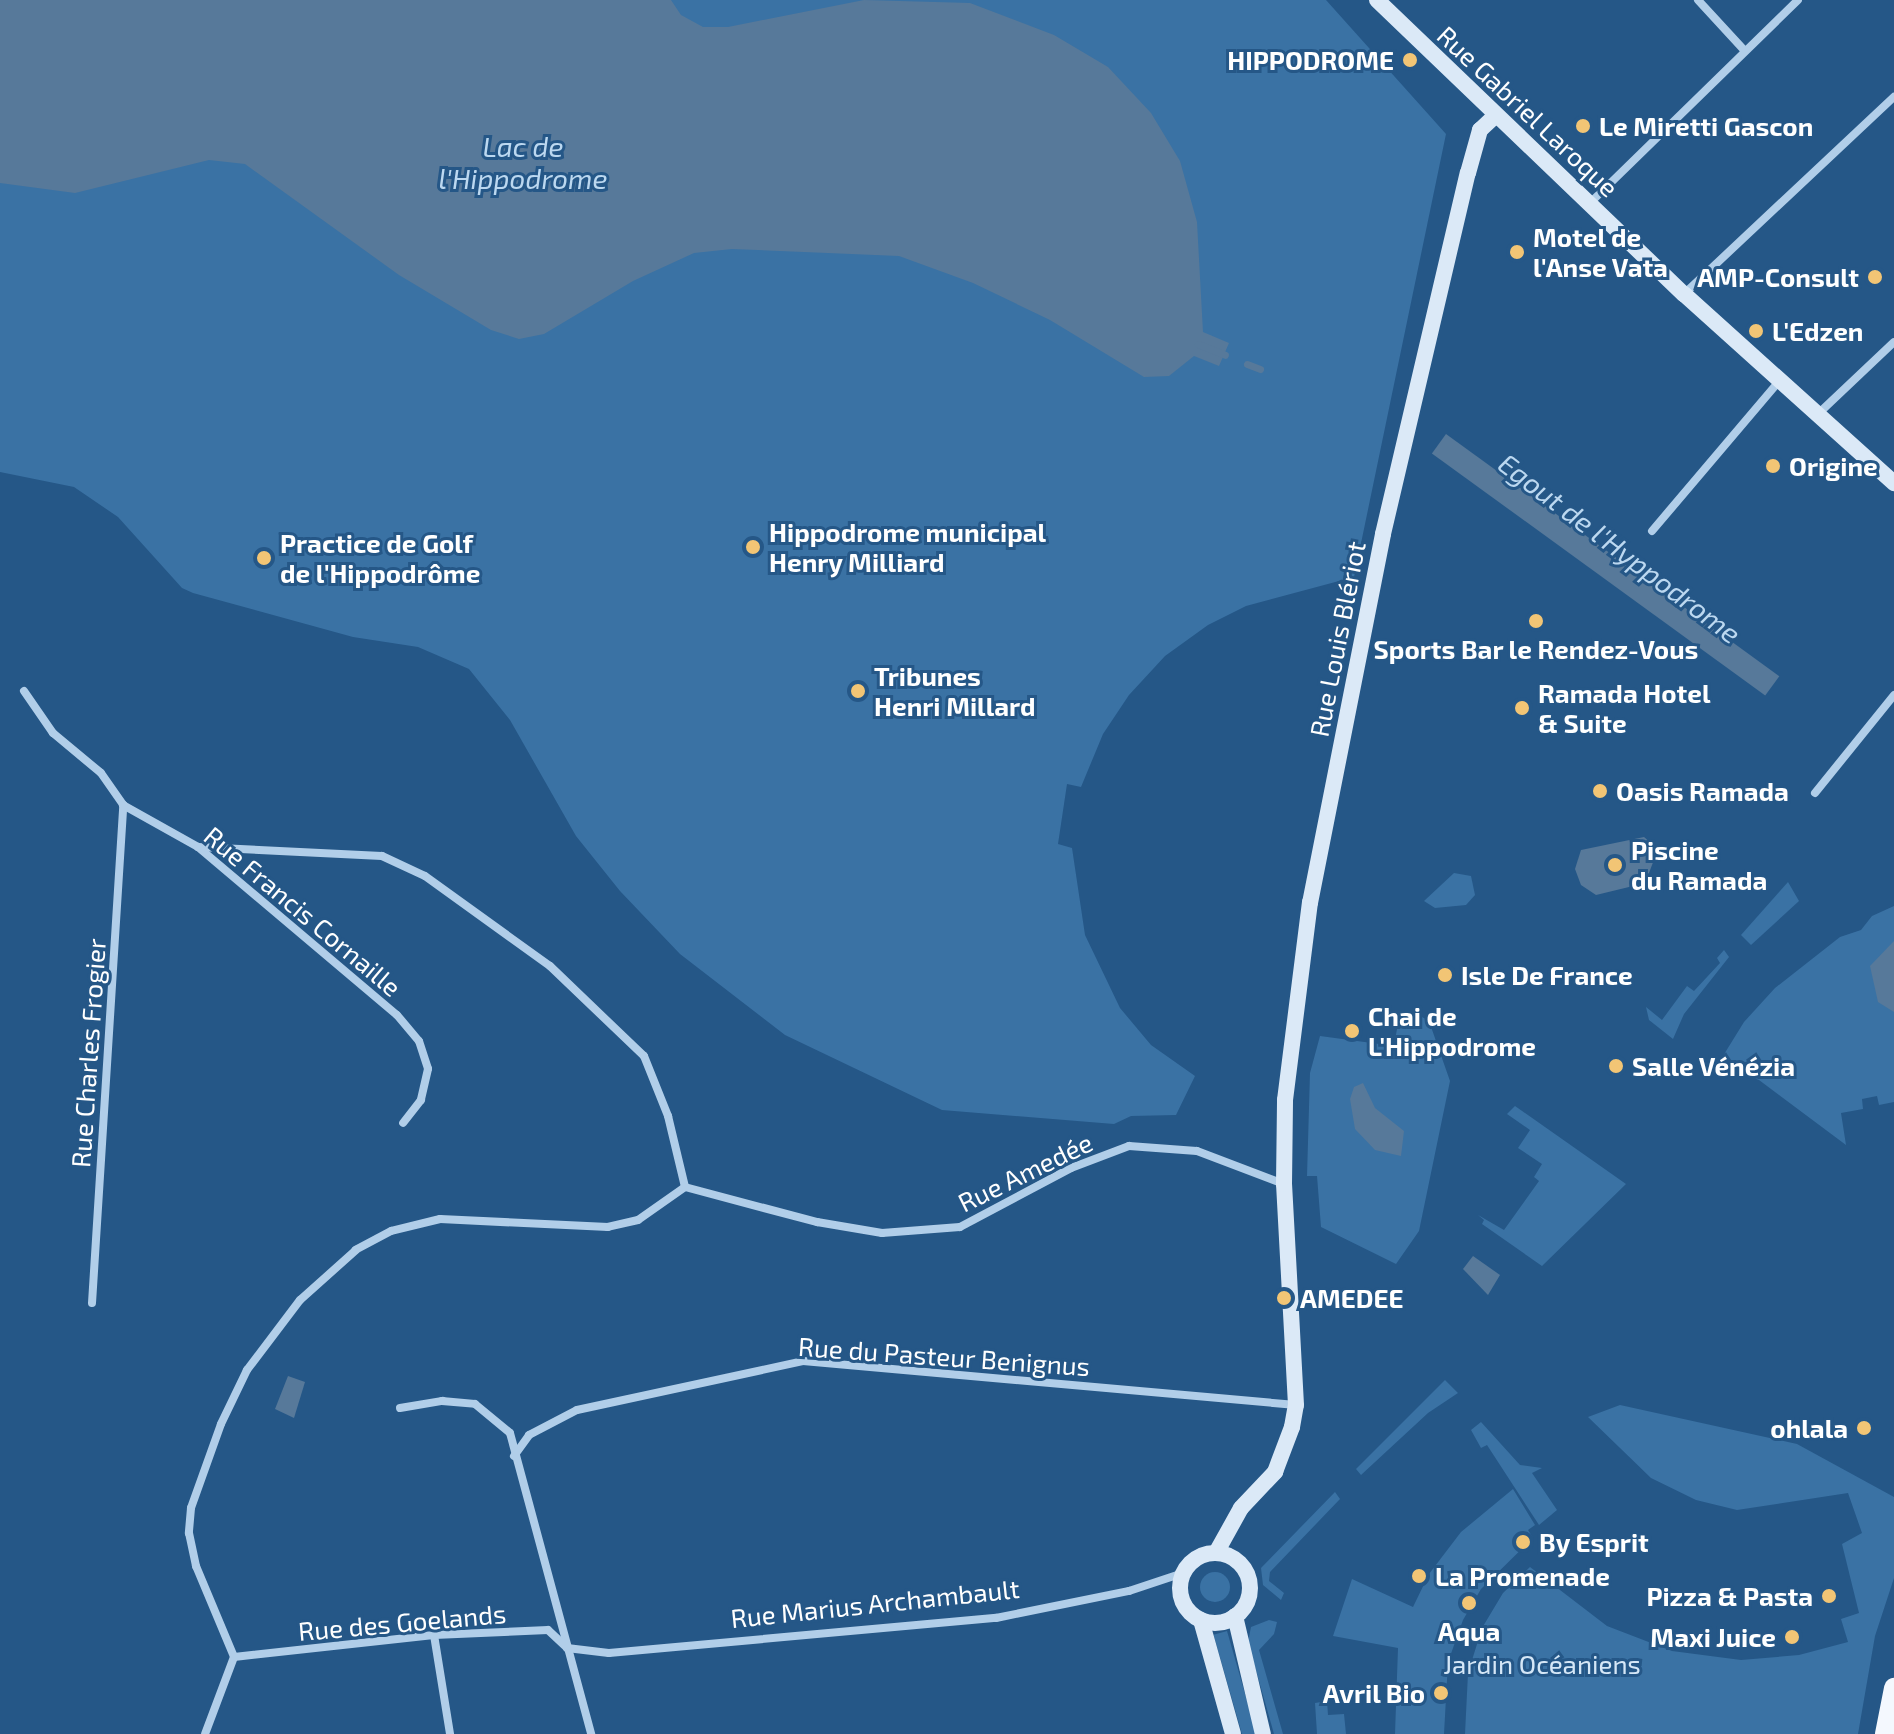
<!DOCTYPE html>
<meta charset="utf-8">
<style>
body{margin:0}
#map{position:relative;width:1894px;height:1734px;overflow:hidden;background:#255787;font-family:"Exo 2",sans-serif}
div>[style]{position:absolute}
.green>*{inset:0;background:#3a72a4;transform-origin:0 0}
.round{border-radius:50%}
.water>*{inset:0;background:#57799a;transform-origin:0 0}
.stream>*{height:7px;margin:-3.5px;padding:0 3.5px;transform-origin:3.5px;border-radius:3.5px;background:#57799a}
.street>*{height:8px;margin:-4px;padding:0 4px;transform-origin:4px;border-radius:4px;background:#b1cee9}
.secondary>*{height:16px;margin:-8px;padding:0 8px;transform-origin:8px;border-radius:8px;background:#dbe9f7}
.secondary>.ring{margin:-8px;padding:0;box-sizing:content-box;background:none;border:16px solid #dbe9f7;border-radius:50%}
.primary>*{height:20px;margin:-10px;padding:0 10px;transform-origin:10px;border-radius:10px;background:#f4f8fe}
.dots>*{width:22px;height:22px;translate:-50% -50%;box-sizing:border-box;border:4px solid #255787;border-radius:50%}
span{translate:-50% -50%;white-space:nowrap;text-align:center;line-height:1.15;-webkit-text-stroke:6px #255787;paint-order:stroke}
.poi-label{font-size:26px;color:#fff;font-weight:700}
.right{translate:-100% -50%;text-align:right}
.left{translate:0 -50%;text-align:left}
.street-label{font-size:26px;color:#fff}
.park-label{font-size:26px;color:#d5e7f7}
.water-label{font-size:28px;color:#bcd8f0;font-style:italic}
</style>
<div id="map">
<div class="green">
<i style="clip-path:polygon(0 0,1326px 0,1446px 134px,1354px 577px,1246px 606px,1208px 625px,1165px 656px,1129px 695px,1103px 734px,1081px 787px,1067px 784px,1058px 844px,1072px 848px,1085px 935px,1120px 1008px,1151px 1045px,1195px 1076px,1176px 1115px,1131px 1116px,1114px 1124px,942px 1110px,785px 1035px,680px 954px,620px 891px,576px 836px,510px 720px,469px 669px,418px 647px,353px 637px,193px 593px,182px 588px,118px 517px,74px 487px,0 472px)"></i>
<i style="clip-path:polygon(1454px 873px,1471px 876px,1475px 895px,1466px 905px,1435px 908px,1424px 901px)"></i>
<i style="clip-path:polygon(1788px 882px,1799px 901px,1751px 945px,1741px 935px)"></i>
<i style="clip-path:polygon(1894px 906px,1894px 1102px,1879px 1105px,1877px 1096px,1862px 1099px,1863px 1109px,1841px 1113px,1846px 1145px,1759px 1080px,1718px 1064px,1744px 1022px,1775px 988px,1840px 937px,1861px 930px,1872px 916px)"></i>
<i style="clip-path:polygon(1724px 950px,1729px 957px,1684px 1014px,1673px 1039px,1649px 1020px,1646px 1007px,1662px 1020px,1687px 986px,1694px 991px,1720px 963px,1717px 958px)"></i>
<i style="clip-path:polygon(1415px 1013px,1429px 1021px,1450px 1081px,1419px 1231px,1396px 1264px,1321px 1227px,1317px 1176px,1307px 1176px,1310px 1073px,1320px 1036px,1394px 1046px,1397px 1029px)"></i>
<i style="clip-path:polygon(1515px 1106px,1626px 1184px,1542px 1266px,1482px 1224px,1484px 1220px,1478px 1215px,1504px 1230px,1539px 1181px,1534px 1177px,1542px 1164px,1518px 1148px,1530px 1130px,1507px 1114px)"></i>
<i style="clip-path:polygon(1445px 1380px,1458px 1393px,1428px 1413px,1361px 1475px,1356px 1469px)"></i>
<i style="clip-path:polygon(1620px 1405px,1797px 1444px,1894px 1497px,1894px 1578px,1875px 1636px,1858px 1734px,1465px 1734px,1468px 1673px,1482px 1628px,1503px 1593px,1530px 1567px,1607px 1626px,1672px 1651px,1741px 1660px,1799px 1655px,1848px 1642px,1841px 1619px,1859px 1613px,1842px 1544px,1862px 1533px,1848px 1493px,1737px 1510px,1696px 1500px,1651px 1478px,1588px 1417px)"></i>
<i style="clip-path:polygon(1481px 1422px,1520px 1465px,1542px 1468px,1532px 1473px,1557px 1510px,1539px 1525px,1487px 1445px,1481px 1448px,1471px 1430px)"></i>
<i style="clip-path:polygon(1513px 1489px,1535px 1525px,1528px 1530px,1533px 1538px,1481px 1589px,1463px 1620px,1448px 1662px,1444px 1734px,1395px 1734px,1398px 1648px,1333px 1636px,1352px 1579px,1413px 1607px,1429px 1574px,1461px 1532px)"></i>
<i style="clip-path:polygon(1335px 1492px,1340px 1499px,1270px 1572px,1269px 1581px,1284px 1593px,1281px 1600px,1263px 1585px,1261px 1568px)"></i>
<i class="round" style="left:1200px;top:1572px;width:30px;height:30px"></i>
<i style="clip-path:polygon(1269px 1620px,1277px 1622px,1274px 1634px,1259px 1650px,1283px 1734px,1274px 1734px,1248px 1642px,1251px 1627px)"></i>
<i style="left:1227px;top:1631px;width:107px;height:14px;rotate:74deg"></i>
<i style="clip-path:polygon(1327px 1701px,1328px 1715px,1344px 1714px,1346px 1734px,1317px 1734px,1315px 1703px)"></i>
</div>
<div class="water">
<i style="clip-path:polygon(0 0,671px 0,681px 15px,703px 27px,728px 27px,864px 0,970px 3px,1054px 35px,1108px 67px,1151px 113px,1180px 161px,1197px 222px,1203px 332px,1229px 343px,1219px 366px,1194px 356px,1169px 376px,1144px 377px,1050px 320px,973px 283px,899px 256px,732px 249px,694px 253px,633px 281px,544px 334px,519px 339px,491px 330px,399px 275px,245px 164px,209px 160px,75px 193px,0 183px)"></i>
<i style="left:1446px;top:434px;width:412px;height:24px;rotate:36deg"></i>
<i style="clip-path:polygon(1644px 837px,1658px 849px,1649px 873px,1629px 887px,1596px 895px,1581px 885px,1575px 869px,1581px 850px)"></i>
<i style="clip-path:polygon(1894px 941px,1894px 1012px,1878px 1002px,1870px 966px)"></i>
<i style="clip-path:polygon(1363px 1083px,1375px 1108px,1404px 1131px,1401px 1156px,1375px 1150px,1355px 1129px,1350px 1099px,1354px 1087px)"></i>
<i style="clip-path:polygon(1473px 1256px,1500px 1275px,1488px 1295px,1463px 1269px)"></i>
<i style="clip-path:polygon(288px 1376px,305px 1382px,294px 1418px,275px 1409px)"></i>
</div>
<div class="stream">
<i style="left:1198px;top:344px;width:29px;rotate:22deg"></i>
<i style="left:1247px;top:364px;width:14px;rotate:21deg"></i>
</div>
<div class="street">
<i style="left:1698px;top:0;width:68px;rotate:47.4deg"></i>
<i style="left:1591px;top:202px;width:289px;rotate:-44.3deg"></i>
<i style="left:1684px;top:294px;width:288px;rotate:-43.2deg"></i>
<i style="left:1819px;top:413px;width:103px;rotate:-43.4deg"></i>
<i style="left:1652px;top:531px;width:199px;rotate:-49.7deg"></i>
<i style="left:24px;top:691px;width:51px;rotate:55.4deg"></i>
<i style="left:53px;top:733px;width:62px;rotate:39.8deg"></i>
<i style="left:101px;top:773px;width:39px;rotate:55deg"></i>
<i style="left:123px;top:805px;width:86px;rotate:29.2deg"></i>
<i style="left:198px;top:847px;width:260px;rotate:40.2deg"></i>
<i style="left:397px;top:1015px;width:34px;rotate:50deg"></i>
<i style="left:419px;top:1041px;width:29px;rotate:72deg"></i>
<i style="left:428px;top:1069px;width:32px;rotate:103deg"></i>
<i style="left:421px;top:1100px;width:29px;rotate:128deg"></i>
<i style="left:1815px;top:793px;width:126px;rotate:-51.1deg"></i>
<i style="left:198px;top:847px;width:184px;rotate:2.8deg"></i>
<i style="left:382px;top:856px;width:47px;rotate:24.9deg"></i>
<i style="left:425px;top:876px;width:154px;rotate:35.8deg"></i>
<i style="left:550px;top:966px;width:130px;rotate:43.8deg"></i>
<i style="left:644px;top:1056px;width:65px;rotate:68.2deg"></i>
<i style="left:668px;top:1116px;width:73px;rotate:76.5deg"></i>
<i style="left:685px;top:1187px;width:57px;rotate:144.9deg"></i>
<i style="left:638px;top:1220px;width:31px;rotate:167deg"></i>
<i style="left:608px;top:1227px;width:168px;rotate:-177.3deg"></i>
<i style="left:440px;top:1219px;width:50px;rotate:166.2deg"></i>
<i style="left:391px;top:1231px;width:40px;rotate:152deg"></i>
<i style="left:356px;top:1250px;width:75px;rotate:138.2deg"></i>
<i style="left:300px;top:1300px;width:88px;rotate:127.1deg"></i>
<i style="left:247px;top:1370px;width:60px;rotate:115.7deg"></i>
<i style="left:221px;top:1424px;width:89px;rotate:109.7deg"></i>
<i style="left:191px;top:1508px;width:25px;rotate:95deg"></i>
<i style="left:189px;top:1533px;width:34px;rotate:78deg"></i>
<i style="left:196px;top:1566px;width:99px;rotate:67.3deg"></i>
<i style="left:234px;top:1657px;width:82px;rotate:110.6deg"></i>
<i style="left:685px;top:1187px;width:137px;rotate:14.9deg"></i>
<i style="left:817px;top:1222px;width:66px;rotate:9.6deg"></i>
<i style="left:882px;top:1233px;width:78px;rotate:-4.4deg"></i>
<i style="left:960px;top:1227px;width:126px;rotate:-28deg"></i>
<i style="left:1071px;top:1168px;width:62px;rotate:-20.8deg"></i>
<i style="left:1129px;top:1146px;width:68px;rotate:4.2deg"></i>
<i style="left:1197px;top:1151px;width:93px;rotate:20.8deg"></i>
<i style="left:92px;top:1303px;width:499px;rotate:-86.4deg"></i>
<i style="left:400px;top:1408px;width:43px;rotate:-9.5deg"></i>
<i style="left:442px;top:1401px;width:33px;rotate:5deg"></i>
<i style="left:475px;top:1404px;width:45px;rotate:39.6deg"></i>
<i style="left:510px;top:1433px;width:312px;rotate:74.9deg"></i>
<i style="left:514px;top:1456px;width:26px;rotate:-54deg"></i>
<i style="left:529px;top:1435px;width:54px;rotate:-27.5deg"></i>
<i style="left:577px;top:1410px;width:231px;rotate:-12.2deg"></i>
<i style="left:803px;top:1361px;width:495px;rotate:5.1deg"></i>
<i style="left:434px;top:1635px;width:100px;rotate:80.8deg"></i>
<i style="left:234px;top:1657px;width:201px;rotate:-6.3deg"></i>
<i style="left:434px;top:1635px;width:114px;rotate:-2.5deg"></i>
<i style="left:548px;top:1630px;width:26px;rotate:43deg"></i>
<i style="left:567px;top:1648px;width:42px;rotate:6.8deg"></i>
<i style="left:609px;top:1653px;width:389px;rotate:-5.2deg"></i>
<i style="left:996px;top:1618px;width:136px;rotate:-11.5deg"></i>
<i style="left:1129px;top:1591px;width:57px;rotate:-18.4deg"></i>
</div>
<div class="secondary">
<i style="left:1377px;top:0;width:425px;rotate:43.8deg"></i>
<i style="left:1684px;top:294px;width:283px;rotate:42deg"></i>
<i style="left:1216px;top:1553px;width:51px;rotate:-60.9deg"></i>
<i style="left:1241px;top:1508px;width:50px;rotate:-46.6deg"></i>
<i style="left:1275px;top:1472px;width:48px;rotate:-69.3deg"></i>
<i style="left:1292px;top:1427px;width:22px;rotate:-80deg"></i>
<i style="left:1296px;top:1405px;width:221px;rotate:-93.1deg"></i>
<i style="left:1284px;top:1184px;width:84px;rotate:-89.3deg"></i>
<i style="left:1285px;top:1100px;width:199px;rotate:-82.8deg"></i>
<i style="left:1310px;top:903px;width:376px;rotate:-78.8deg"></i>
<i style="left:1383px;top:534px;width:371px;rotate:-76.8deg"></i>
<i style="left:1468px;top:173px;width:45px;rotate:-74.4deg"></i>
<i style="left:1480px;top:130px;width:21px;rotate:-43deg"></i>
<i class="ring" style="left:1180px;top:1553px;width:54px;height:54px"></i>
<i style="left:1235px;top:1616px;width:121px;rotate:76.7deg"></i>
<i style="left:1201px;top:1620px;width:118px;rotate:74.3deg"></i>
</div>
<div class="primary">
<i style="left:1885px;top:1734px;width:47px;rotate:-78.9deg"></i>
</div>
<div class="dots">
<i style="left:1410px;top:60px;background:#f2c575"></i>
<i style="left:1583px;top:126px;background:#f2c575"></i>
<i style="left:1517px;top:252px;background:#f2c575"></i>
<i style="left:1875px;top:277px;background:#f2c575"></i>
<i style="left:1756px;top:331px;background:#f2c575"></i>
<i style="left:1773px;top:466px;background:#f2c575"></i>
<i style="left:753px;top:547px;background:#f2c575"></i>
<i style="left:264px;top:558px;background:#f2c575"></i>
<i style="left:1536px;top:621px;background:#f2c575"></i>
<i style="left:858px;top:691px;background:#f2c575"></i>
<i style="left:1522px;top:708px;background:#f2c575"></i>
<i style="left:1600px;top:791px;background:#f2c575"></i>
<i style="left:1615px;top:865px;background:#f2c575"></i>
<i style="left:1445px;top:975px;background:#f2c575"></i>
<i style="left:1352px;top:1031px;background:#f2c575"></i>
<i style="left:1616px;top:1066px;background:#f2c575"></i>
<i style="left:1284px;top:1298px;background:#f2c575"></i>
<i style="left:1864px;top:1428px;background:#f2c575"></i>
<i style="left:1523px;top:1542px;background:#f2c575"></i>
<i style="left:1419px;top:1576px;background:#f2c575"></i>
<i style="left:1829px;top:1596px;background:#f2c575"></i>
<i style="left:1469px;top:1603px;background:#f2c575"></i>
<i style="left:1792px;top:1637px;background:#f2c575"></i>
<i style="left:1441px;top:1693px;background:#f2c575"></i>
</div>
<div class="poi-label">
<span class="right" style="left:1394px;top:60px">HIPPODROME</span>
<span class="left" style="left:1599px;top:126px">Le Miretti Gascon</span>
<span class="left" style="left:1533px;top:252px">Motel de<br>l'Anse Vata</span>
<span class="right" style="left:1859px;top:277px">AMP-Consult</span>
<span class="left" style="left:1772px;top:331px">L'Edzen</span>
<span class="left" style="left:1789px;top:466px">Origine</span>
<span class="left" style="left:769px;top:547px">Hippodrome municipal<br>Henry Milliard</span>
<span class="left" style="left:280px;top:558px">Practice de Golf<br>de l'Hippodrôme</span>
<span style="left:1536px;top:649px">Sports Bar le Rendez-Vous</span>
<span class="left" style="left:874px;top:691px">Tribunes<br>Henri Millard</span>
<span class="left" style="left:1538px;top:708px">Ramada Hotel<br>&amp; Suite</span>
<span class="left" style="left:1616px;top:791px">Oasis Ramada</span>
<span class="left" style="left:1631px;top:865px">Piscine<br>du Ramada</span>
<span class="left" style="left:1461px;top:975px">Isle De France</span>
<span class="left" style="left:1368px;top:1031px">Chai de<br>L'Hippodrome</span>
<span class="left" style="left:1632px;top:1066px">Salle Vénézia</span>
<span class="left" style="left:1300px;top:1298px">AMEDEE</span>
<span class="right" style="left:1848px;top:1428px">ohlala</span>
<span class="left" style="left:1539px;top:1542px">By Esprit</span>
<span class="left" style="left:1435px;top:1576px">La Promenade</span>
<span class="right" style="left:1813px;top:1596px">Pizza &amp; Pasta</span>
<span style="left:1469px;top:1631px">Aqua</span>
<span class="right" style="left:1776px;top:1637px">Maxi Juice</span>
<span class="right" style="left:1425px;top:1693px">Avril Bio</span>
</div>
<div class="street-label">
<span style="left:1528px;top:111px;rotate:43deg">Rue Gabriel Laroque</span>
<span style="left:1337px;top:639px;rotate:-79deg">Rue Louis Blériot</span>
<span style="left:303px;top:911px;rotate:40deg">Rue Francis Cornaille</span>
<span style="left:88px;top:1053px;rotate:-86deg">Rue Charles Frogier</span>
<span style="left:1025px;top:1172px;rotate:-26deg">Rue Amedée</span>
<span style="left:944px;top:1356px;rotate:4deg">Rue du Pasteur Benignus</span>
<span style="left:875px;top:1603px;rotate:-6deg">Rue Marius Archambault</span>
<span style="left:402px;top:1622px;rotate:-5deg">Rue des Goelands</span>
</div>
<div class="park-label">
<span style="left:1542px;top:1664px">Jardin Océaniens</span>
</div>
<div class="water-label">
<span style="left:523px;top:162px">Lac de<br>l'Hippodrome</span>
<span style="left:1620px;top:548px;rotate:37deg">Egout de l'Hyppodrome</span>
</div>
</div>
